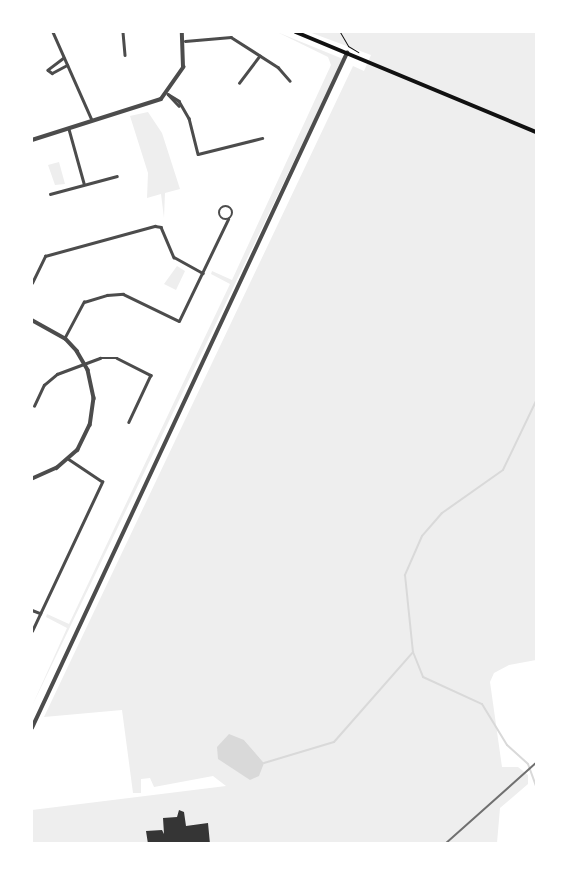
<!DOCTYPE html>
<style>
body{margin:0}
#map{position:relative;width:568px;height:875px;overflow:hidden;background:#fff;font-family:"Source Sans 3",sans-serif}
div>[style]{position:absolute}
.green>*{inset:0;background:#eee}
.water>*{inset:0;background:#d9d9d9}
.stream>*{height:2px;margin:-1px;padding:0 1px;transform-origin:1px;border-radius:1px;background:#d9d9d9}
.building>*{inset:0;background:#353535}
.path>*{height:1px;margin:-0.5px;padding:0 0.5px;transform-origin:0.5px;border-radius:0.5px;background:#111}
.minor>*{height:2.5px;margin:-1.25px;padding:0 1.25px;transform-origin:1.25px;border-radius:1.25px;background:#4c4c4c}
.minor>.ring{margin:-1.25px;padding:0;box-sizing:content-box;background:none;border:2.5px solid #4c4c4c;border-radius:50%}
.tertiary>*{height:3.5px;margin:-1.75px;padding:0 1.75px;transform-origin:1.75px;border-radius:1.75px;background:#4c4c4c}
.secondary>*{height:3.5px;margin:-1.75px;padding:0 1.75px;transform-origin:1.75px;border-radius:1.75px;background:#111}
.rail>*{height:2px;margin:-1px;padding:0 1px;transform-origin:1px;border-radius:1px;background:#707070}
span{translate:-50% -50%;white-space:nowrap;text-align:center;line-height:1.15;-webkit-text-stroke:7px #fff;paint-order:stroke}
.frame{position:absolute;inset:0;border:33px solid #fff;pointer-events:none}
</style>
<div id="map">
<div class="green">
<i style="clip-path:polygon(277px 32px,343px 59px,32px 706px,67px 628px,46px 617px,47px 614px,69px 624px,230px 284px,211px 274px,212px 271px,232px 280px,331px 65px,328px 57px)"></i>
<i style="clip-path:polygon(evenodd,309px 32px,536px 32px,536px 660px,509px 665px,494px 673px,490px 682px,502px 767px,518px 767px,528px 775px,528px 784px,500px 808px,497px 843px,32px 843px,32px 810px,226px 786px,213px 776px,154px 787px,150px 778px,141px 779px,141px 793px,133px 793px,122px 710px,44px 717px,353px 66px,364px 71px,371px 55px,309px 32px,244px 740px,264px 763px,250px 780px,244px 740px)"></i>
<i style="clip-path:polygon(148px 112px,162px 133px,180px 189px,165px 193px,164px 218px,161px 194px,147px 198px,148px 173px,130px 116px)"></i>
<i style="clip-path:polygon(59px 162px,65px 184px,55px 185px,48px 165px)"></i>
<i style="clip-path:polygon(177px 266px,185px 271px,176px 290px,164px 284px)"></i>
</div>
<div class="water">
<i style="clip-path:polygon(229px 734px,244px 740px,264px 763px,259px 776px,250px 780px,218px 759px,217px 747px)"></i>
</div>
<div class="stream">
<i style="left:536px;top:401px;width:76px;rotate:115.6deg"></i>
<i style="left:503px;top:470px;width:75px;rotate:144.8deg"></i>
<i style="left:442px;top:513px;width:30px;rotate:131deg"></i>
<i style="left:422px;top:536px;width:43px;rotate:113.6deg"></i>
<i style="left:405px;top:575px;width:77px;rotate:84.1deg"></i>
<i style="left:413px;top:652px;width:27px;rotate:68deg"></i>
<i style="left:423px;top:677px;width:65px;rotate:24.6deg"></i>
<i style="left:482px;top:704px;width:48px;rotate:58.6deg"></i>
<i style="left:507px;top:745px;width:28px;rotate:42deg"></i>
<i style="left:528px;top:764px;width:23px;rotate:70deg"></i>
<i style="left:264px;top:763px;width:73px;rotate:-16.7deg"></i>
<i style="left:334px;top:742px;width:120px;rotate:-48.7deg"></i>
<i style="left:536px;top:844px;width:2px;rotate:-90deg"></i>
</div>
<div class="building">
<i style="clip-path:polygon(179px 810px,184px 812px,186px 826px,208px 823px,210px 844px,148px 844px,146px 831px,162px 830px,164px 834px,163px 818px,177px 817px)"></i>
</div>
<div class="path">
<i style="left:340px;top:32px;width:16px;rotate:60deg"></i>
<i style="left:348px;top:46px;width:12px;rotate:31deg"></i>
</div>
<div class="minor">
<i style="left:53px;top:32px;width:96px;rotate:66.1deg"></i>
<i style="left:123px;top:32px;width:23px;rotate:85deg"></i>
<i style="left:185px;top:41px;width:46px;rotate:-5deg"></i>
<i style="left:231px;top:37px;width:56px;rotate:32.6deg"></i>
<i style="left:278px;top:67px;width:18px;rotate:49deg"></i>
<i style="left:64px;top:58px;width:20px;rotate:143deg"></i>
<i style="left:48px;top:70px;width:5px;rotate:37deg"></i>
<i style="left:52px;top:73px;width:17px;rotate:-28deg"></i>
<i style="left:239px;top:83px;width:34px;rotate:-53deg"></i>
<i style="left:168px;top:94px;width:13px;rotate:32deg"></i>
<i style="left:179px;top:101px;width:20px;rotate:60deg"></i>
<i style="left:189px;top:118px;width:37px;rotate:76deg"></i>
<i style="left:198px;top:154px;width:66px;rotate:-14deg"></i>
<i style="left:168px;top:94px;width:16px;rotate:47deg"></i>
<i style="left:69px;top:129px;width:56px;rotate:74.5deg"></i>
<i style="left:50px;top:194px;width:69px;rotate:-15deg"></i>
<i class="ring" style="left:219px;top:206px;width:11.5px;height:11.5px"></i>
<i style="left:32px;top:283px;width:30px;rotate:-64deg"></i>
<i style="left:45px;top:256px;width:114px;rotate:-15.3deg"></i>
<i style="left:155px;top:226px;width:6px;rotate:9deg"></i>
<i style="left:161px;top:227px;width:33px;rotate:67deg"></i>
<i style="left:174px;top:257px;width:33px;rotate:29deg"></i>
<i style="left:65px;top:337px;width:40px;rotate:-62deg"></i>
<i style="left:84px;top:302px;width:24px;rotate:-17deg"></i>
<i style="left:107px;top:295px;width:16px;rotate:-4deg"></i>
<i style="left:123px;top:294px;width:62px;rotate:25.7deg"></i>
<i style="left:179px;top:321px;width:113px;rotate:-64.3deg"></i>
<i style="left:34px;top:406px;width:23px;rotate:-65deg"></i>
<i style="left:44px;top:385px;width:17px;rotate:-40deg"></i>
<i style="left:57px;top:374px;width:46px;rotate:-20.4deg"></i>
<i style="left:100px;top:358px;width:17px"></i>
<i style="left:117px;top:358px;width:38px;rotate:27deg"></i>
<i style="left:151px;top:375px;width:52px;rotate:115.1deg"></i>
<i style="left:32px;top:610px;width:9px;rotate:21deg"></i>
<i style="left:32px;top:631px;width:165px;rotate:-64.8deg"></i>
<i style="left:102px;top:482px;width:40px;rotate:-146deg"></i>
</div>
<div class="tertiary">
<i style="left:32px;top:140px;width:135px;rotate:-17.6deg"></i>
<i style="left:161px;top:99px;width:39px;rotate:-55deg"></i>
<i style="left:183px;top:67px;width:35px;rotate:-92deg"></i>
<i style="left:32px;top:320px;width:38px;rotate:29deg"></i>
<i style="left:65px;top:338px;width:18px;rotate:47deg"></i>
<i style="left:77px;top:351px;width:22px;rotate:60deg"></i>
<i style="left:88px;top:370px;width:29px;rotate:78deg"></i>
<i style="left:94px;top:398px;width:27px;rotate:98deg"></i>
<i style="left:90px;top:425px;width:28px;rotate:116deg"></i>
<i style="left:78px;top:450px;width:28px;rotate:139deg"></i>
<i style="left:57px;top:468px;width:27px;rotate:156deg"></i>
<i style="left:32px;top:728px;width:745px;rotate:-64.98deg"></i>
</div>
<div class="secondary">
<i style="left:296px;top:32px;width:260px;rotate:22.6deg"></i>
</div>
<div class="rail">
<i style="left:445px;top:844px;width:122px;rotate:-41.7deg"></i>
</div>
<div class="frame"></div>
</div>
